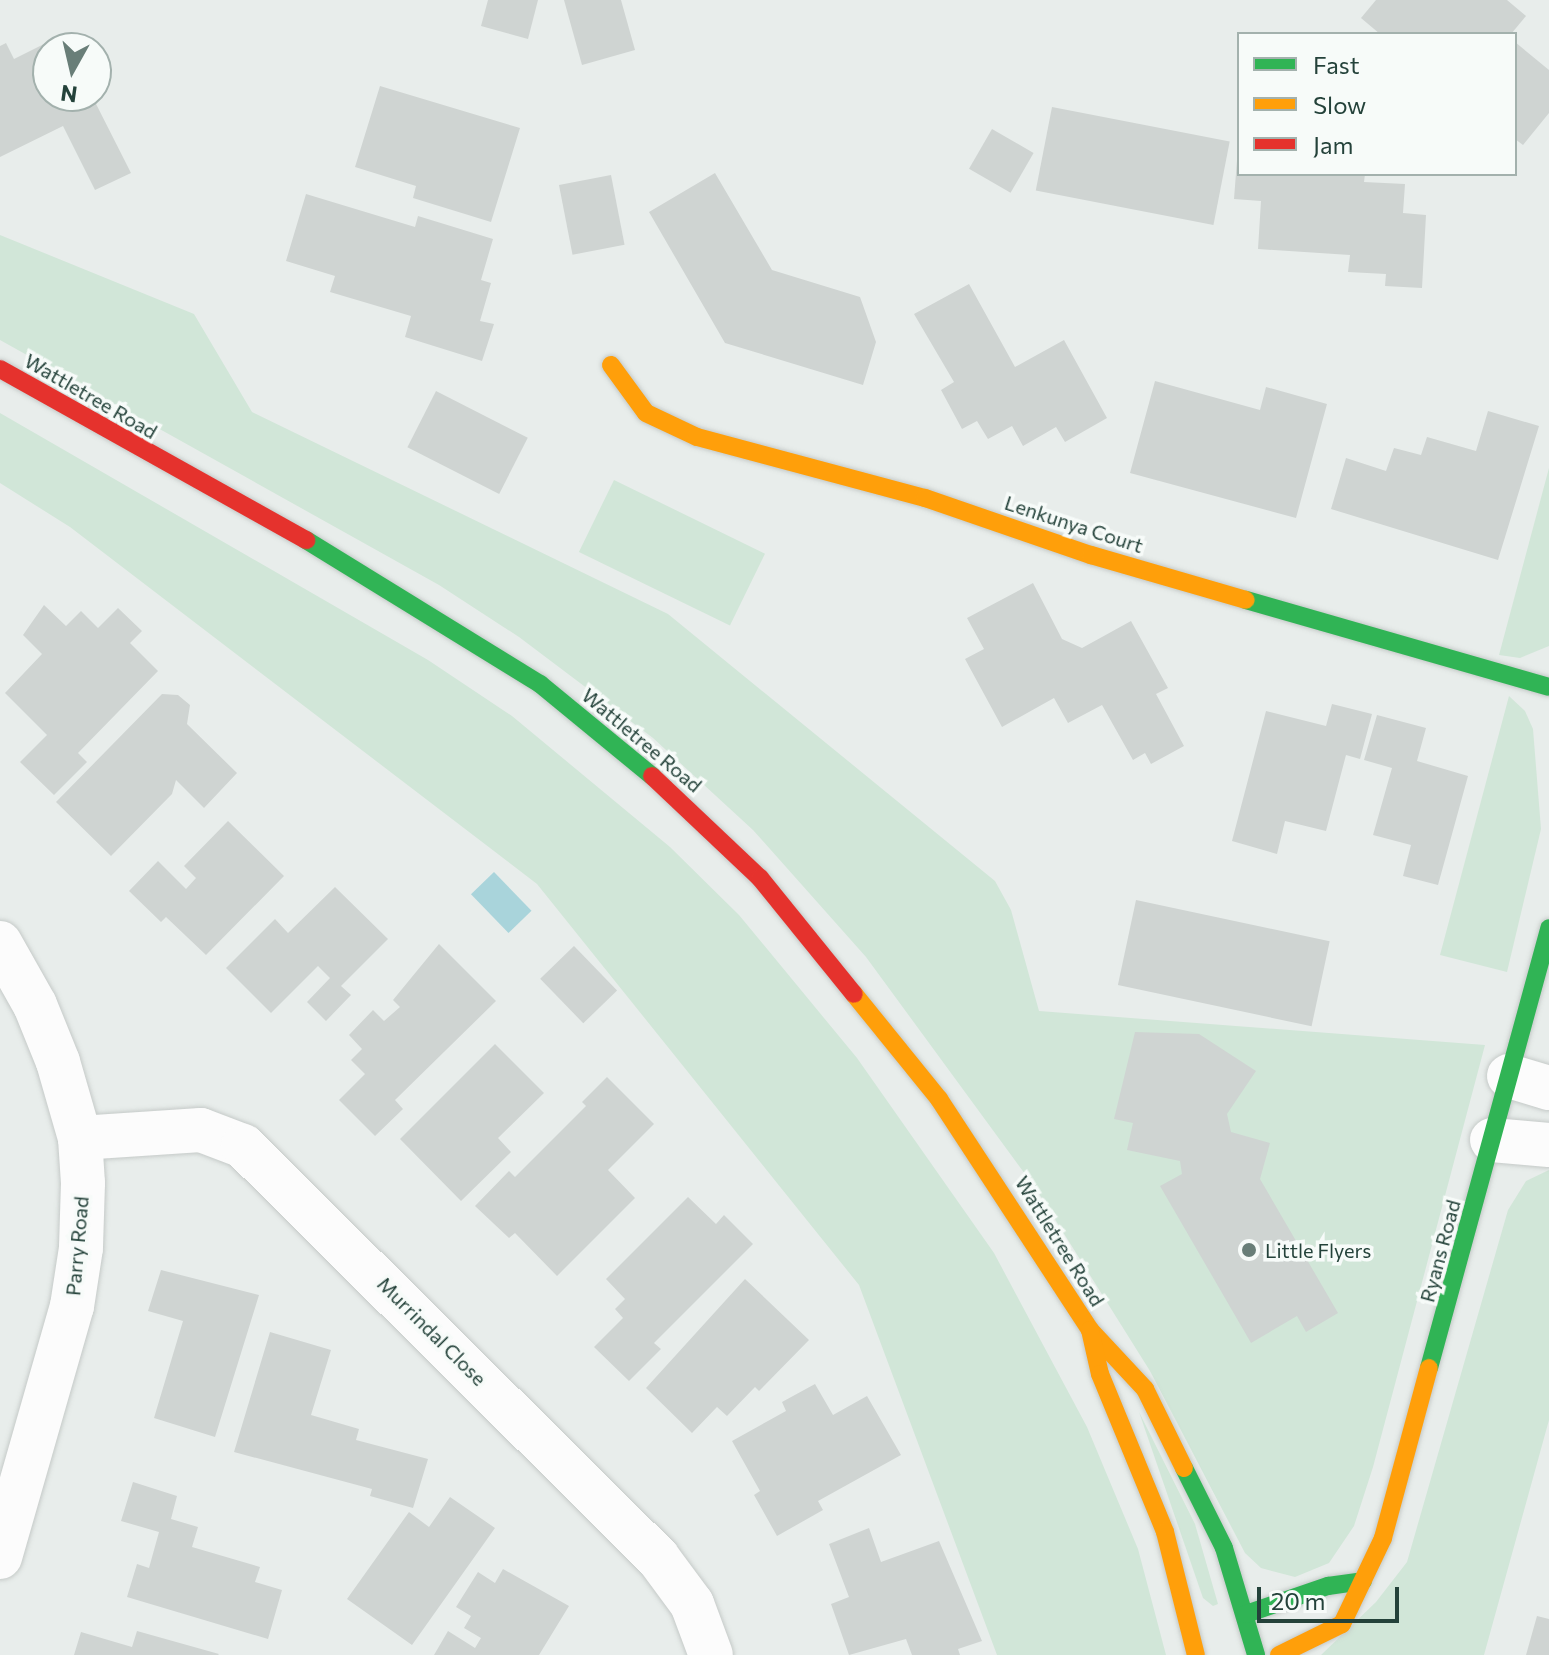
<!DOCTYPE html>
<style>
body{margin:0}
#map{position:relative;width:1549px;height:1655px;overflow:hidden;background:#e8edeb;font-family:Commissioner,sans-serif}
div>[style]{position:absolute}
.green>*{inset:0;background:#d1e6d8;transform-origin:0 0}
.water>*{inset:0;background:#a9d4db;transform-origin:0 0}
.building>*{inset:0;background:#cfd4d2;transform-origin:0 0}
.roads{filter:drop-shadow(0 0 2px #c5cac8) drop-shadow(0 0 2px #c5cac8)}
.street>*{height:44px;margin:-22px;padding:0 22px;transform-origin:22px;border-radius:22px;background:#fcfcfc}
.fast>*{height:18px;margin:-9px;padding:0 9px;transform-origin:9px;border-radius:9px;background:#30b455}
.slow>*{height:18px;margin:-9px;padding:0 9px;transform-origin:9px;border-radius:9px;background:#ff9f0a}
.jam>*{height:18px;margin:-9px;padding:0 9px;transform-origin:9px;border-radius:9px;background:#e5322d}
.dots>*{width:22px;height:22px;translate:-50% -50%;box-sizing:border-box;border:4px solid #f7fbf9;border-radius:50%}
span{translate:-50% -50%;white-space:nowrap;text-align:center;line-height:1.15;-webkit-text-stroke:7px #f7fbf9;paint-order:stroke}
.street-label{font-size:20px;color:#24423a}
.poi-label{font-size:20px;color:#24423a}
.left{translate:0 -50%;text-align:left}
.legend{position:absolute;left:1237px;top:32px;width:280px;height:144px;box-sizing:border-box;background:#f7fbf9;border:2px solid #a3b1ad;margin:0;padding:10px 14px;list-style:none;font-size:24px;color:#24423a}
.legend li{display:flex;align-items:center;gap:16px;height:40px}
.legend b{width:40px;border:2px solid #a3b1ad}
.north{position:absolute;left:32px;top:32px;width:80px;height:80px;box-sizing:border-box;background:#f7fbf9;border:2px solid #a3b1ad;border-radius:50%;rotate:188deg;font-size:22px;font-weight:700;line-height:32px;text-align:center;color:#24423a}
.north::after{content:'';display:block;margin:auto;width:28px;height:36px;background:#697e78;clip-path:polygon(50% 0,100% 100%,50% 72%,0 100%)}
.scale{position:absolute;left:1257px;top:1587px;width:142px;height:36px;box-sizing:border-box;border:4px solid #24423a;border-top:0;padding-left:10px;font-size:24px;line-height:28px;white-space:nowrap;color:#24423a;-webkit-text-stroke:6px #f7fbf9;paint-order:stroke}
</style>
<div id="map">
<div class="green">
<i style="clip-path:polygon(0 235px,194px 314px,252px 412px,668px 614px,995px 881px,1011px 910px,1039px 1011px,1485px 1045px,1373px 1467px,1354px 1526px,1329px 1563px,1295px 1577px,1261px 1568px,1245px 1553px,1150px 1371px,1036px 1189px,866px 957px,753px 830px,653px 738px,519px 637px,439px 585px,0 340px)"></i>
<i style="clip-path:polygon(0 413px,428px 660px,512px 716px,670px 847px,739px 915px,857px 1058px,994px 1253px,1087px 1427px,1138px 1549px,1166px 1655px,997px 1655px,859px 1285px,777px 1183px,537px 884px,70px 527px,0 483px)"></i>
<i style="clip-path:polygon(1549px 468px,1549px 646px,1520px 658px,1499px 655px)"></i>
<i style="left:614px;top:480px;width:168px;height:80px;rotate:26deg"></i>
<i style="clip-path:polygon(1509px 696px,1525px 711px,1533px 729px,1541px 829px,1507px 972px,1440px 955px)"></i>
<i style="clip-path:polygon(1549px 1170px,1549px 1420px,1484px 1655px,1321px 1655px,1376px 1602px,1407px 1562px,1508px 1210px,1526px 1181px)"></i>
<i style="clip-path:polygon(1139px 1412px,1195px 1524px,1218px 1604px,1213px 1606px,1203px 1598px)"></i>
</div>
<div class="water">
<i style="left:494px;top:872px;width:54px;height:32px;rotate:46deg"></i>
</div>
<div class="building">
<i style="clip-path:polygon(488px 0,538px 0,528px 39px,481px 26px)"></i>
<i style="clip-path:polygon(564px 0,621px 0,635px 50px,582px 65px)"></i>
<i style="clip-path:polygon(1376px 0,1507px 0,1526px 16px,1511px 34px,1380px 34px,1361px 18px)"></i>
<i style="clip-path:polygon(62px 35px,68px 48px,48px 48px,48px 96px,92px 96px,131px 173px,95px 190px,63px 126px,0 157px,0 46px,6px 43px,14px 59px)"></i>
<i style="clip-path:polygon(1515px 42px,1549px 70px,1549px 113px,1523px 145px,1515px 139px)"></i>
<i style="clip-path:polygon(380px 86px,520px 128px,491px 222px,413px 198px,416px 186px,355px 167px)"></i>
<i style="left:1052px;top:107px;width:181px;height:85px;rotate:11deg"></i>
<i style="left:992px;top:129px;width:48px;height:46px;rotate:30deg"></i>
<i style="clip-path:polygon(1237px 160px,1239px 174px,1365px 174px,1364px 182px,1405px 184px,1403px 213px,1426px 215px,1422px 288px,1385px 286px,1386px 274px,1348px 272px,1350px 255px,1258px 249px,1261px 201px,1234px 199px)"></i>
<i style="clip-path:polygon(715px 173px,772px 270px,860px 297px,876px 342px,863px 385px,725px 343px,649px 212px)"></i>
<i style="left:611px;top:175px;width:71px;height:53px;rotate:79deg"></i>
<i style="clip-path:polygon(306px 194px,415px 227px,418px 216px,493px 239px,481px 280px,491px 283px,480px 321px,494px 324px,482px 361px,405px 337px,411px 316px,330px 292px,335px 276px,286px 261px)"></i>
<i style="clip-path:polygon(969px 284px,1015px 367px,1064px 340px,1107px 418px,1065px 442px,1056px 427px,1023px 446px,1012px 426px,988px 439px,977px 421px,962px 429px,941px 390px,954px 382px,914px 314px)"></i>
<i style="clip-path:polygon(1155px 381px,1260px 410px,1266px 387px,1327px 404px,1296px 518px,1130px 473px)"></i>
<i style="left:436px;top:391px;width:103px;height:63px;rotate:27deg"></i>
<i style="clip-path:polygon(1488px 411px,1539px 426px,1498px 560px,1331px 509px,1346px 458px,1386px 471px,1394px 448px,1421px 455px,1427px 437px,1476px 451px)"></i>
<i style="clip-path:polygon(1033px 583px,1062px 639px,1082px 648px,1131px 621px,1168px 688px,1156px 694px,1184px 746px,1151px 764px,1145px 753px,1133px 760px,1102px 705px,1068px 723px,1054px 698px,1002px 727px,965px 659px,984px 649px,967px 618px)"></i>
<i style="clip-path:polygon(44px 605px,66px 626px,81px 611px,98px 628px,118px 608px,142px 631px,130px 643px,158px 671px,78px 753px,87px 762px,54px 795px,20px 762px,47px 735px,5px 693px,42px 654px,23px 635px)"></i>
<i style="clip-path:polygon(162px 694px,178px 695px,190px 705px,187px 724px,237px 773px,204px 808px,176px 780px,172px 794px,111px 856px,56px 802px)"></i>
<i style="clip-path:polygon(1332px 704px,1372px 714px,1360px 759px,1346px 755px,1326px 831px,1285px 821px,1277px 854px,1232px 841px,1266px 711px,1326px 726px)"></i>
<i style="clip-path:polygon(1377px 715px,1426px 728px,1417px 761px,1468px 776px,1438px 885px,1403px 876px,1411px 845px,1373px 835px,1392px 768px,1364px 760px)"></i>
<i style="clip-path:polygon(228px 821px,284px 876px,206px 955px,166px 917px,161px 922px,129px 891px,158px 861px,186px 889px,196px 878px,184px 866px)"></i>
<i style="clip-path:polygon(335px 887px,388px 939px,341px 986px,351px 995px,326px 1021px,307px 1002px,330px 978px,318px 966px,271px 1013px,226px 968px,275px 919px,288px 933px)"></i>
<i style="left:1136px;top:900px;width:198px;height:87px;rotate:12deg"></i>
<i style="clip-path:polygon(439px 944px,496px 1001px,395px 1100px,403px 1109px,375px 1136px,339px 1100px,365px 1074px,351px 1060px,362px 1049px,349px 1035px,373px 1010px,384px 1021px,400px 1007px,393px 1000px)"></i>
<i style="left:574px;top:946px;width:62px;height:47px;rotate:46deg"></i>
<i style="clip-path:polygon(1135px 1032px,1199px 1034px,1256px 1071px,1227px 1114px,1231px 1132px,1270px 1143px,1260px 1179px,1338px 1313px,1306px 1332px,1297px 1316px,1251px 1343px,1160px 1186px,1182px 1174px,1180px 1161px,1127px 1150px,1133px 1123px,1114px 1119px)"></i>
<i style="clip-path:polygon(495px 1044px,544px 1093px,498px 1138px,511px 1152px,461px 1201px,400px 1139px)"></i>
<i style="clip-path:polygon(607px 1077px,654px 1124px,608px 1170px,635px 1198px,557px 1276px,515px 1233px,509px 1238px,475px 1206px,509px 1171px,515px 1177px,586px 1106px,582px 1102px)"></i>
<i style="clip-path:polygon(688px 1197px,716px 1224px,724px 1215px,753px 1244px,654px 1343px,661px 1349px,629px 1381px,594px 1347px,623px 1318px,615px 1309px,625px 1299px,606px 1279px)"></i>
<i style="clip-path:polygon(161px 1270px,259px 1295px,215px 1437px,154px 1418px,183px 1321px,148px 1311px)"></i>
<i style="clip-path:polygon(745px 1279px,809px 1340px,759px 1391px,755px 1387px,727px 1416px,717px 1407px,692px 1433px,646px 1388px)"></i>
<i style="clip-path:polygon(270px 1332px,331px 1350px,311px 1415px,359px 1429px,356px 1440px,428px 1459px,413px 1508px,370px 1496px,372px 1489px,234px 1452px)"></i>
<i style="clip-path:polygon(815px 1384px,833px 1415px,867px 1396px,901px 1455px,818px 1501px,823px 1510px,777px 1536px,754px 1495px,760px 1491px,732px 1441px,786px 1411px,782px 1402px)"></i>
<i style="clip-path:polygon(133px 1482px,177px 1496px,171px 1519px,198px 1527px,192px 1547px,260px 1567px,255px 1582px,282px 1590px,268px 1639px,127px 1597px,137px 1564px,149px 1568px,159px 1532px,121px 1521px)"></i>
<i style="clip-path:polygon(450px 1497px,495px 1528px,412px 1645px,347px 1599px,409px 1512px,429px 1527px)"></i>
<i style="clip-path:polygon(869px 1528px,881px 1562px,939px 1541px,982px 1641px,958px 1649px,960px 1655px,912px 1655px,906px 1639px,849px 1655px,831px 1604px,849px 1597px,829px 1544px)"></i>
<i style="clip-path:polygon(503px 1569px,569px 1606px,539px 1655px,434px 1655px,448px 1631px,475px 1648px,481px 1638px,464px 1628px,471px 1616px,456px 1607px,478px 1572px,495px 1583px)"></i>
<i style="clip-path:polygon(1537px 1616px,1549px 1619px,1549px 1655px,1526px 1655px)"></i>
<i style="clip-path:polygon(137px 1631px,219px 1654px,218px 1655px,74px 1655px,81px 1632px,132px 1647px)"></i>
</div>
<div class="roads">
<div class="street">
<i style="left:0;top:943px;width:71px;rotate:60.6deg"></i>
<i style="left:35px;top:1005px;width:61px;rotate:68deg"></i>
<i style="left:58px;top:1062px;width:79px;rotate:73.9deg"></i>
<i style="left:80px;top:1138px;width:45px;rotate:86.2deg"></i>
<i style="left:83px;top:1183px;width:65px;rotate:91.8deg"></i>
<i style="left:81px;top:1248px;width:59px;rotate:98.8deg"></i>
<i style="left:72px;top:1306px;width:261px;rotate:106deg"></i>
<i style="left:1509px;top:1076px;width:42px;rotate:16.7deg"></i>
<i style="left:80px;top:1138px;width:121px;rotate:-3.8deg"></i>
<i style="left:201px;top:1130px;width:45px;rotate:20.9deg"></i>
<i style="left:243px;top:1146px;width:585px;rotate:44.79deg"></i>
<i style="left:658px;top:1558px;width:57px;rotate:53.5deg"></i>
<i style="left:692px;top:1604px;width:54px;rotate:69.6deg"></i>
<i style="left:1492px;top:1140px;width:57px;rotate:5deg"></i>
</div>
<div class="fast">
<i style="left:306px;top:540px;width:275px;rotate:31.6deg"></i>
<i style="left:540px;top:684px;width:145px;rotate:39.4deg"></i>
<i style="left:1246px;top:600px;width:315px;rotate:16deg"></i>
<i style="left:1429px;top:1368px;width:456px;rotate:-74.7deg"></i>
<i style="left:1184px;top:1468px;width:89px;rotate:63.4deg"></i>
<i style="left:1224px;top:1548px;width:112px;rotate:73.3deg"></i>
<i style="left:1246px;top:1614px;width:87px;rotate:-18.9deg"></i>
<i style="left:1328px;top:1586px;width:35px;rotate:-8deg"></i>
</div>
<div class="slow">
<i style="left:611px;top:365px;width:59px;rotate:53.9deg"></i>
<i style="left:646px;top:413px;width:56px;rotate:25.2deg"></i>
<i style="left:697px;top:437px;width:236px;rotate:15deg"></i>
<i style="left:925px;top:498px;width:176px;rotate:19deg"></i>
<i style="left:1091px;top:555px;width:161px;rotate:16.2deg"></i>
<i style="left:854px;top:994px;width:135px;rotate:51deg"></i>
<i style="left:939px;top:1099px;width:276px;rotate:56.8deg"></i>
<i style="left:1090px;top:1330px;width:81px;rotate:47deg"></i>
<i style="left:1145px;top:1389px;width:88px;rotate:63.7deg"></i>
<i style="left:1090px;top:1330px;width:45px;rotate:77.2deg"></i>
<i style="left:1100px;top:1374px;width:171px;rotate:67.6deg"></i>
<i style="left:1165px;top:1532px;width:127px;rotate:75.9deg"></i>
<i style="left:1279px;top:1655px;width:70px;rotate:-26.2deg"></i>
<i style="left:1342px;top:1624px;width:95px;rotate:-64.5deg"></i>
<i style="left:1383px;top:1538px;width:176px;rotate:-74.9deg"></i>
</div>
<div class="jam">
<i style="left:0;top:369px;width:351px;rotate:29.2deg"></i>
<i style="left:652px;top:776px;width:149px;rotate:43.4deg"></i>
<i style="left:760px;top:878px;width:149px;rotate:51deg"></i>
</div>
</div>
<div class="dots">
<i style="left:1249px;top:1250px;background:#697e78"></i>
</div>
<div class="street-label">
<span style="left:91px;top:396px;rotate:30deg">Wattletree Road</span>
<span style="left:1074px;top:524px;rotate:18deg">Lenkunya Court</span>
<span style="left:642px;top:740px;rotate:40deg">Wattletree Road</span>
<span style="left:1060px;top:1241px;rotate:58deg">Wattletree Road</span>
<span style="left:77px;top:1246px;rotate:-85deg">Parry Road</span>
<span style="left:1440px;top:1251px;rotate:-75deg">Ryans Road</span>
<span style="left:432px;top:1331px;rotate:45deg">Murrindal Close</span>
</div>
<div class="poi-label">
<span class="left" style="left:1265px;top:1250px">Little Flyers</span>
</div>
<ul class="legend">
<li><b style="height:10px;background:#30b455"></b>Fast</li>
<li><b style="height:10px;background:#ff9f0a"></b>Slow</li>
<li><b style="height:10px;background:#e5322d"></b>Jam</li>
</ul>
<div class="north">N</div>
<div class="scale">20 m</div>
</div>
